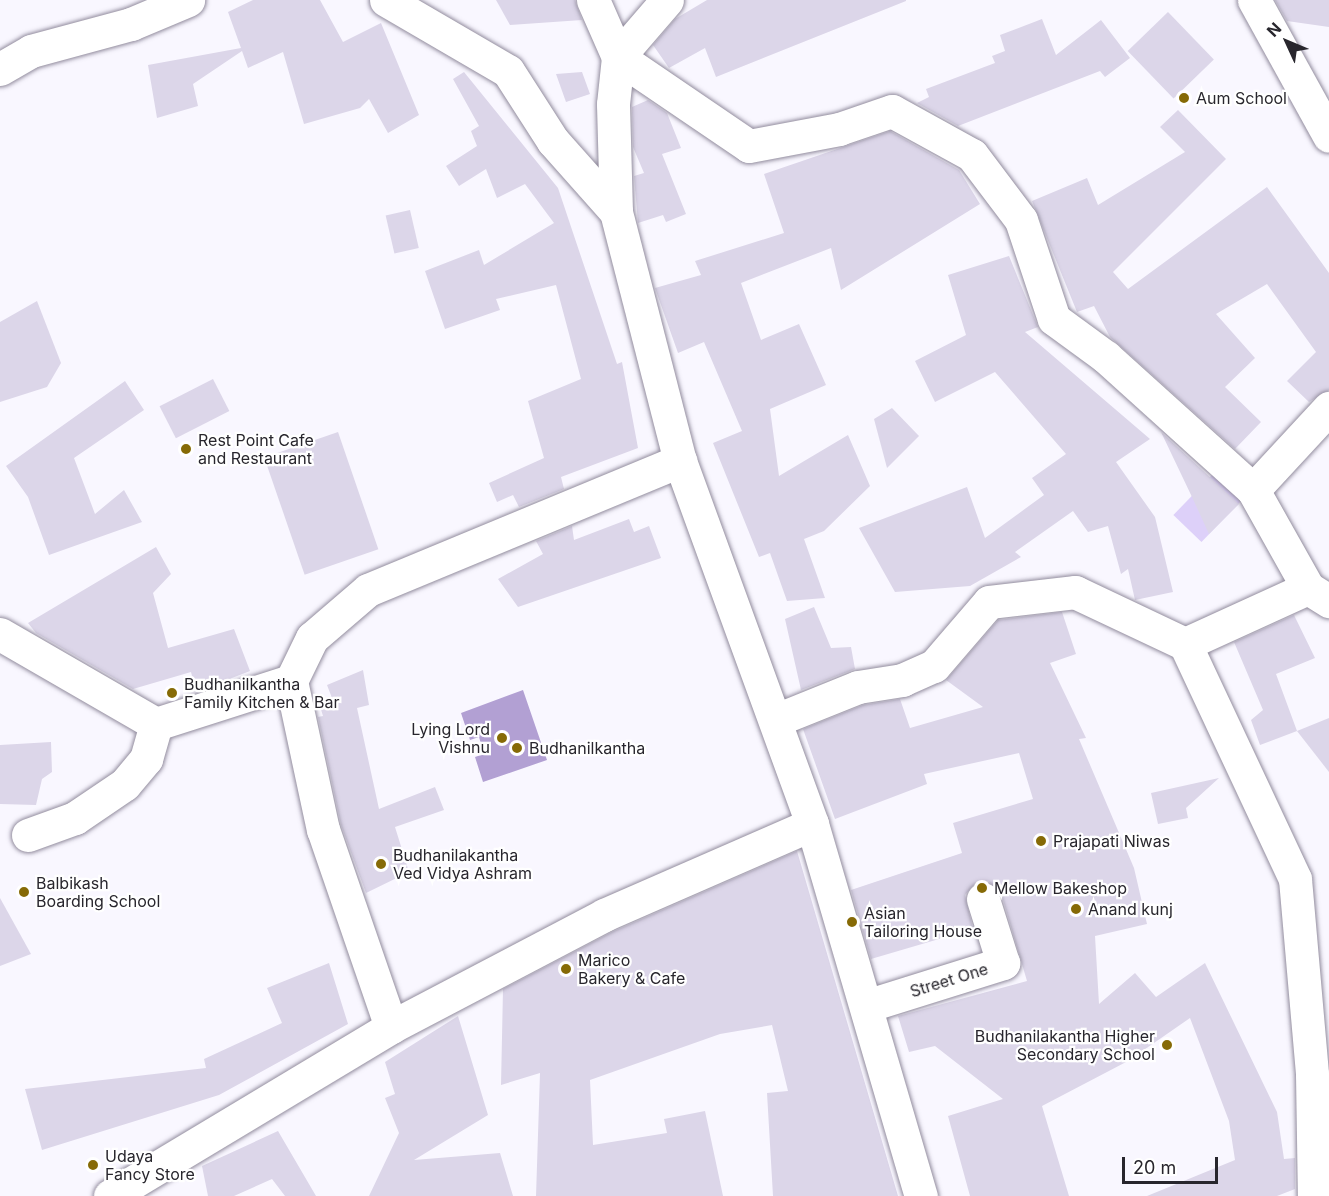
<!DOCTYPE html>
<style>
body{margin:0}
#map{position:relative;width:1329px;height:1196px;overflow:hidden;background:#f9f7ff;font-family:Inter,sans-serif}
div>[style]{position:absolute}
.green>*{inset:0;background:#ddd0f9;transform-origin:0 0}
.water>*{inset:0;background:#b2a0d3}
.building>*{inset:0;background:#dcd6e9;transform-origin:0 0}
.roads{filter:drop-shadow(0 0 2px #928c9e) drop-shadow(0 0 2px #928c9e)}
.minor>*{height:33px;margin:-16.5px;padding:0 16.5px;transform-origin:16.5px;border-radius:16.5px;background:#fff}
.dots>*{width:16px;height:16px;translate:-50% -50%;box-sizing:border-box;border:3px solid #fff;border-radius:50%}
span{translate:-50% -50%;white-space:nowrap;text-align:center;line-height:1.15;-webkit-text-stroke:4.5px #fff;paint-order:stroke}
.poi-label{font-size:16px;color:#28262d}
.left{translate:0 -50%;text-align:left}
.right{translate:-100% -50%;text-align:right}
.street-label{font-size:16px;color:#28262d}
.north{position:absolute;left:1257px;top:12px;width:60px;height:60px;-webkit-text-stroke:4px #fff;paint-order:stroke;rotate:314deg;font-size:16px;font-weight:700;line-height:24px;text-align:center;color:#28262d}
.north::after{content:'';display:block;margin:auto;width:21px;height:27px;background:#28262d;clip-path:polygon(50% 0,100% 100%,50% 72%,0 100%)}
.scale{position:absolute;left:1122px;top:1157px;width:96px;height:27px;box-sizing:border-box;border:3px solid #28262d;border-top:0;padding-left:8px;font-size:18px;line-height:21px;white-space:nowrap;color:#28262d;-webkit-text-stroke:4px #fff;paint-order:stroke}
</style>
<div id="map">
<div class="green">
<i style="left:1213px;top:474px;width:39px;height:57px;rotate:44deg"></i>
</div>
<div class="water">
<i style="clip-path:polygon(523px 690px,547px 760px,483px 782px,475px 757px,484px 754px,479px 737px,470px 740px,461px 713px)"></i>
</div>
<div class="building">
<i style="clip-path:polygon(253px 0,320px 0,343px 42px,381px 23px,419px 115px,388px 133px,369px 99px,360px 108px,304px 124px,283px 52px,248px 68px,242px 51px,193px 84px,198px 106px,157px 118px,148px 65px,241px 48px,228px 12px)"></i>
<i style="clip-path:polygon(496px 0,575px 0,582px 20px,510px 25px)"></i>
<i style="clip-path:polygon(707px 0,906px 0,906px 1px,716px 77px,705px 48px,669px 68px,653px 45px,675px 19px)"></i>
<i style="clip-path:polygon(1275px 0,1329px 0,1329px 27px,1287px 21px)"></i>
<i style="left:1168px;top:12px;width:66px;height:56px;rotate:46deg"></i>
<i style="clip-path:polygon(1042px 19px,1056px 55px,1101px 20px,1130px 58px,1105px 77px,1100px 71px,958px 126px,917px 103px,929px 97px,926px 89px,995px 63px,992px 56px,1005px 51px,1000px 35px)"></i>
<i style="clip-path:polygon(464px 72px,558px 188px,617px 364px,622px 362px,638px 448px,561px 477px,564px 489px,519px 507px,513px 495px,497px 502px,489px 483px,544px 458px,528px 401px,581px 379px,556px 285px,496px 299px,500px 310px,445px 329px,425px 271px,479px 250px,484px 265px,554px 223px,525px 184px,497px 198px,486px 169px,459px 186px,446px 166px,477px 146px,471px 131px,479px 126px,453px 79px)"></i>
<i style="clip-path:polygon(582px 72px,590px 94px,566px 102px,556px 74px)"></i>
<i style="clip-path:polygon(648px 100px,667px 113px,681px 148px,662px 154px,686px 214px,666px 222px,663px 215px,638px 223px,634px 176px,644px 173px,633px 147px,632px 107px)"></i>
<i style="clip-path:polygon(1178px 110px,1226px 159px,1113px 272px,1128px 289px,1267px 187px,1329px 273px,1329px 390px,1309px 402px,1287px 381px,1316px 352px,1267px 284px,1216px 314px,1255px 358px,1225px 387px,1261px 422px,1235px 449px,1110px 337px,1094px 306px,1077px 312px,1032px 201px,1087px 178px,1098px 205px,1185px 152px,1160px 127px)"></i>
<i style="clip-path:polygon(890px 131px,959px 170px,980px 204px,841px 290px,831px 248px,741px 283px,761px 340px,799px 324px,826px 385px,770px 409px,779px 476px,848px 435px,870px 486px,824px 531px,804px 539px,825px 598px,787px 601px,770px 553px,759px 557px,713px 443px,742px 431px,704px 342px,678px 353px,655px 288px,701px 275px,695px 261px,784px 233px,764px 174px)"></i>
<i style="left:410px;top:210px;width:39px;height:25px;rotate:77deg"></i>
<i style="clip-path:polygon(1009px 256px,1038px 327px,1025px 332px,1150px 439px,1116px 462px,1155px 517px,1173px 592px,1135px 600px,1128px 569px,1121px 574px,1108px 526px,1088px 532px,1073px 511px,1015px 552px,1021px 557px,970px 586px,895px 592px,859px 528px,967px 487px,985px 538px,1044px 495px,1032px 478px,1066px 454px,995px 372px,935px 402px,915px 361px,966px 335px,948px 275px)"></i>
<i style="clip-path:polygon(37px 301px,61px 363px,47px 387px,0 402px,0 322px)"></i>
<i style="left:213px;top:379px;width:36px;height:60px;rotate:63deg"></i>
<i style="clip-path:polygon(125px 381px,144px 410px,74px 458px,95px 514px,124px 490px,142px 522px,49px 555px,28px 497px,6px 466px)"></i>
<i style="clip-path:polygon(892px 408px,919px 436px,887px 468px,874px 419px)"></i>
<i style="left:338px;top:432px;width:124px;height:78px;rotate:71deg"></i>
<i style="clip-path:polygon(1161px 432px,1239px 504px,1209px 534px,1192px 497px)"></i>
<i style="clip-path:polygon(629px 519px,634px 532px,649px 526px,661px 558px,518px 607px,498px 579px,543px 554px,536px 541px,572px 526px,574px 540px)"></i>
<i style="clip-path:polygon(156px 547px,171px 574px,153px 593px,168px 648px,234px 629px,250px 671px,196px 692px,191px 672px,133px 689px,36px 633px,28px 623px)"></i>
<i style="clip-path:polygon(814px 607px,831px 648px,851px 647px,855px 669px,801px 690px,785px 619px)"></i>
<i style="clip-path:polygon(1062px 612px,1076px 654px,1050px 663px,1086px 738px,1079px 739px,1134px 868px,1147px 924px,1095px 936px,1099px 1004px,1135px 973px,1156px 997px,1205px 963px,1277px 1112px,1284px 1159px,1295px 1158px,1295px 1189px,1277px 1196px,1147px 1196px,1235px 1160px,1229px 1121px,1190px 1018px,1128px 1061px,1042px 1106px,1069px 1196px,970px 1196px,948px 1116px,1003px 1099px,935px 1046px,909px 1052px,898px 1016px,1027px 981px,1001px 893px,988px 881px,977px 881px,965px 895px,973px 929px,871px 959px,851px 890px,962px 853px,953px 823px,1033px 799px,1019px 753px,924px 774px,927px 784px,835px 819px,803px 729px,863px 705px,900px 699px,910px 728px,983px 707px,946px 680px,998px 620px)"></i>
<i style="clip-path:polygon(1294px 615px,1315px 658px,1276px 674px,1297px 731px,1260px 745px,1251px 720px,1263px 710px,1234px 642px)"></i>
<i style="clip-path:polygon(363px 670px,369px 705px,357px 708px,379px 809px,435px 787px,444px 810px,395px 827px,409px 872px,366px 893px,341px 825px,318px 717px,323px 716px,319px 703px,332px 698px,327px 685px)"></i>
<i style="clip-path:polygon(1329px 718px,1329px 772px,1297px 731px)"></i>
<i style="clip-path:polygon(51px 742px,52px 772px,42px 779px,36px 805px,0 804px,0 745px)"></i>
<i style="clip-path:polygon(1219px 778px,1186px 808px,1188px 818px,1158px 824px,1151px 793px)"></i>
<i style="clip-path:polygon(797px 851px,898px 1196px,773px 1196px,767px 1093px,788px 1091px,772px 1025px,720px 1034px,590px 1080px,593px 1145px,667px 1133px,664px 1119px,705px 1111px,723px 1196px,536px 1196px,540px 1073px,501px 1085px,503px 989px,612px 932px)"></i>
<i style="clip-path:polygon(0 898px,31px 954px,0 966px)"></i>
<i style="clip-path:polygon(329px 963px,348px 1024px,219px 1095px,42px 1150px,25px 1089px,206px 1068px,204px 1059px,282px 1023px,267px 988px)"></i>
<i style="clip-path:polygon(458px 1016px,488px 1115px,414px 1160px,500px 1153px,513px 1196px,369px 1196px,399px 1133px,385px 1098px,395px 1094px,385px 1062px)"></i>
<i style="clip-path:polygon(278px 1131px,316px 1196px,285px 1196px,272px 1179px,234px 1196px,208px 1196px,202px 1166px)"></i>
</div>
<div class="roads">
<div class="minor">
<i style="left:386px;top:0;width:141px;rotate:30.2deg"></i>
<i style="left:508px;top:71px;width:83px;rotate:57.3deg"></i>
<i style="left:553px;top:141px;width:95px;rotate:48.4deg"></i>
<i style="left:616px;top:212px;width:257px;rotate:75.6deg"></i>
<i style="left:680px;top:461px;width:386px;rotate:70deg"></i>
<i style="left:812px;top:824px;width:388px;rotate:73.7deg"></i>
<i style="left:593px;top:0;width:62px;rotate:66.3deg"></i>
<i style="left:618px;top:57px;width:158px;rotate:34.2deg"></i>
<i style="left:749px;top:146px;width:92px;rotate:-10.7deg"></i>
<i style="left:839px;top:129px;width:56px;rotate:-18.8deg"></i>
<i style="left:892px;top:111px;width:91px;rotate:28.8deg"></i>
<i style="left:972px;top:155px;width:81px;rotate:53deg"></i>
<i style="left:1021px;top:220px;width:104px;rotate:71.6deg"></i>
<i style="left:1054px;top:319px;width:64px;rotate:36.2deg"></i>
<i style="left:1106px;top:357px;width:198px;rotate:42.1deg"></i>
<i style="left:1253px;top:490px;width:112px;rotate:60.7deg"></i>
<i style="left:1308px;top:588px;width:25px;rotate:32deg"></i>
<i style="left:1254px;top:0;width:155px;rotate:61.1deg"></i>
<i style="left:618px;top:57px;width:75px;rotate:-49.3deg"></i>
<i style="left:0;top:69px;width:36px;rotate:-30deg"></i>
<i style="left:31px;top:51px;width:104px;rotate:-15.1deg"></i>
<i style="left:131px;top:24px;width:62px;rotate:-22.8deg"></i>
<i style="left:616px;top:212px;width:108px;rotate:-91.6deg"></i>
<i style="left:613px;top:104px;width:47px;rotate:-83.9deg"></i>
<i style="left:1253px;top:490px;width:112px;rotate:-47.2deg"></i>
<i style="left:0;top:634px;width:180px;rotate:30deg"></i>
<i style="left:156px;top:724px;width:142px;rotate:-17.7deg"></i>
<i style="left:1185px;top:644px;width:135px;rotate:-24.5deg"></i>
<i style="left:776px;top:720px;width:88px;rotate:-21.9deg"></i>
<i style="left:858px;top:687px;width:45px;rotate:-9deg"></i>
<i style="left:902px;top:680px;width:35px;rotate:-24deg"></i>
<i style="left:934px;top:666px;width:84px;rotate:-49.3deg"></i>
<i style="left:989px;top:602px;width:87px;rotate:-6.6deg"></i>
<i style="left:1075px;top:592px;width:122px;rotate:25.3deg"></i>
<i style="left:1185px;top:644px;width:259px;rotate:64.9deg"></i>
<i style="left:1295px;top:879px;width:196px;rotate:85deg"></i>
<i style="left:1312px;top:1074px;width:122px;rotate:89.1deg"></i>
<i style="left:28px;top:835px;width:50px;rotate:-19.9deg"></i>
<i style="left:75px;top:818px;width:60px;rotate:-34.2deg"></i>
<i style="left:125px;top:784px;width:33px;rotate:-50deg"></i>
<i style="left:146px;top:759px;width:36px;rotate:-74deg"></i>
<i style="left:866px;top:1006px;width:144px;rotate:-17.4deg"></i>
<i style="left:1003px;top:963px;width:67px;rotate:-107.4deg"></i>
<i style="left:391px;top:1027px;width:241px;rotate:-27.7deg"></i>
<i style="left:604px;top:915px;width:227px;rotate:-23.6deg"></i>
<i style="left:110px;top:1196px;width:328px;rotate:-31deg"></i>
<i style="left:391px;top:1027px;width:208px;rotate:-109deg"></i>
<i style="left:323px;top:830px;width:152px;rotate:-102.1deg"></i>
<i style="left:291px;top:681px;width:48px;rotate:-64deg"></i>
<i style="left:312px;top:638px;width:74px;rotate:-40.6deg"></i>
<i style="left:368px;top:590px;width:338px;rotate:-22.5deg"></i>
</div>
</div>
<div class="dots">
<i style="left:1184px;top:98px;background:#866a06"></i>
<i style="left:186px;top:449px;background:#866a06"></i>
<i style="left:172px;top:693px;background:#866a06"></i>
<i style="left:502px;top:738px;background:#866a06"></i>
<i style="left:517px;top:748px;background:#866a06"></i>
<i style="left:1041px;top:841px;background:#866a06"></i>
<i style="left:381px;top:864px;background:#866a06"></i>
<i style="left:982px;top:888px;background:#866a06"></i>
<i style="left:24px;top:892px;background:#866a06"></i>
<i style="left:1076px;top:909px;background:#866a06"></i>
<i style="left:852px;top:922px;background:#866a06"></i>
<i style="left:566px;top:969px;background:#866a06"></i>
<i style="left:1167px;top:1045px;background:#866a06"></i>
<i style="left:93px;top:1165px;background:#866a06"></i>
</div>
<div class="poi-label">
<span class="left" style="left:1196px;top:98px">Aum School</span>
<span class="left" style="left:198px;top:449px">Rest Point Cafe<br>and Restaurant</span>
<span class="left" style="left:184px;top:693px">Budhanilkantha<br>Family Kitchen &amp; Bar</span>
<span class="right" style="left:490px;top:738px">Lying Lord<br>Vishnu</span>
<span class="left" style="left:529px;top:748px">Budhanilkantha</span>
<span class="left" style="left:1053px;top:841px">Prajapati Niwas</span>
<span class="left" style="left:393px;top:864px">Budhanilakantha<br>Ved Vidya Ashram</span>
<span class="left" style="left:36px;top:892px">Balbikash<br>Boarding School</span>
<span class="left" style="left:994px;top:888px">Mellow Bakeshop</span>
<span class="left" style="left:1088px;top:909px">Anand kunj</span>
<span class="left" style="left:864px;top:922px">Asian<br>Tailoring House</span>
<span class="left" style="left:578px;top:969px">Marico<br>Bakery &amp; Cafe</span>
<span class="right" style="left:1155px;top:1045px">Budhanilakantha Higher<br>Secondary School</span>
<span class="left" style="left:105px;top:1165px">Udaya<br>Fancy Store</span>
</div>
<div class="street-label">
<span style="left:949px;top:980px;rotate:-17deg">Street One</span>
</div>
<div class="north">N</div>
<div class="scale">20 m</div>
</div>
